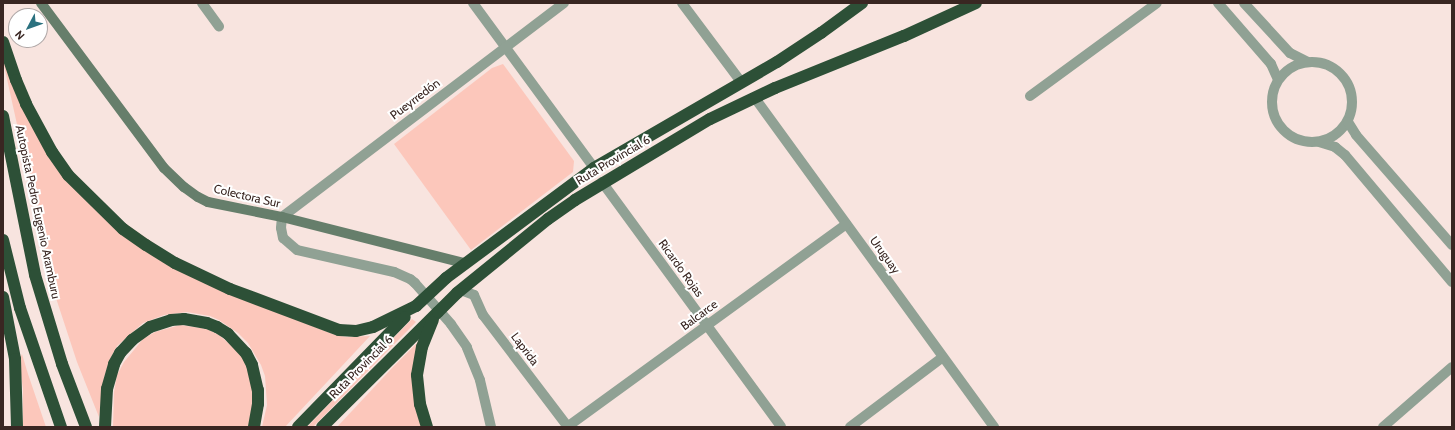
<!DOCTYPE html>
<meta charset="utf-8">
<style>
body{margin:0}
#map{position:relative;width:1455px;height:430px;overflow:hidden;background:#f8e4df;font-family:Cabin,sans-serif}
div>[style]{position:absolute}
.green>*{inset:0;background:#fcc7bb}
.street>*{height:10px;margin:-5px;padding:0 5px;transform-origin:5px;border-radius:5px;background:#90a194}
.street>.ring{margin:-5px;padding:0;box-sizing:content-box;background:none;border:10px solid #90a194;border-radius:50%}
.secondary>*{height:10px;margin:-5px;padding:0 5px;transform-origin:5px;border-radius:5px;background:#667e6b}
.highway>*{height:12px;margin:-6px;padding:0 6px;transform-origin:6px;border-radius:6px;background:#2d5037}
.highway-bridge>*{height:12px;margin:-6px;padding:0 6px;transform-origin:6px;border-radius:6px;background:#2d5037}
span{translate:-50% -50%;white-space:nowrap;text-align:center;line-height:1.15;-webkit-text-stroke:4px #fff;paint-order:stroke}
.street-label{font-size:12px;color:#392622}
.frame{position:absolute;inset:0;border:4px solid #392622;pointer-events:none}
.north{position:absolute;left:8px;top:8px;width:40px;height:40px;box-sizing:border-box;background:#fff;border:1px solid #b0a8a7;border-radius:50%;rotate:229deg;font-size:11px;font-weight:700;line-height:16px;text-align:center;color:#392622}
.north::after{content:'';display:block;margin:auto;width:14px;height:18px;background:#2b717f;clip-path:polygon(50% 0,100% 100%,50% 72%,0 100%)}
</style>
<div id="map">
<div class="green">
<i style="clip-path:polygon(5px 60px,76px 189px,218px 288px,335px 335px,346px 337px,370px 336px,285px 427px,262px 427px,267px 405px,265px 376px,261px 365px,248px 343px,238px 333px,219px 320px,210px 316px,187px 312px,164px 315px,143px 323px,117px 346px,111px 357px,104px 377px,99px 417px,77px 362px,54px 292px,3px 61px)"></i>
<i style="clip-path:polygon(503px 64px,574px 161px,573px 172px,471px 250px,394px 144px,492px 68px)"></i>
<i style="clip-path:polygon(412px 319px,416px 322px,313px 427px,307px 427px)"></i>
<i style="clip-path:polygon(180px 325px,207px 329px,219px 335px,240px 353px,247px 364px,254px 392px,249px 427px,113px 427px,114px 392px,117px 375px,124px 362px,143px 339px,155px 332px)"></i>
<i style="clip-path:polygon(418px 342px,423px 427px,337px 427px,393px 367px)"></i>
<i style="clip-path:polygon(22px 354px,28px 374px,46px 427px,23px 427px,23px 389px,19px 360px)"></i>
</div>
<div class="street">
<i style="left:202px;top:3px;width:29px;rotate:54deg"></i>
<i style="left:473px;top:3px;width:205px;rotate:53.7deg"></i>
<i style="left:682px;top:3px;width:99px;rotate:53.2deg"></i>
<i style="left:1218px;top:3px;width:81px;rotate:49deg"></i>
<i style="left:1271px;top:64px;width:17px;rotate:66deg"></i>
<i style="left:1244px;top:3px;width:68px;rotate:47.4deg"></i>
<i style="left:1290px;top:53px;width:20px;rotate:27deg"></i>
<i class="ring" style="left:1272px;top:62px;width:70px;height:70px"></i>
<i style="left:1030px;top:96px;width:157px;rotate:-36.2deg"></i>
<i style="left:755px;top:98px;width:407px;rotate:54deg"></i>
<i style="left:1348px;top:122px;width:15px;rotate:58deg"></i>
<i style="left:1356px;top:135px;width:146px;rotate:48.9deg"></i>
<i style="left:1319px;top:142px;width:17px;rotate:17deg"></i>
<i style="left:1335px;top:147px;width:13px;rotate:39deg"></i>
<i style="left:1345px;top:155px;width:166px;rotate:49.9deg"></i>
<i style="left:602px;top:182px;width:303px;rotate:53.8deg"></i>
<i style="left:461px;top:290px;width:14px;rotate:21deg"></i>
<i style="left:474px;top:295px;width:22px;rotate:66deg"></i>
<i style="left:483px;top:315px;width:141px;rotate:52.8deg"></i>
<i style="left:491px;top:427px;width:48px;rotate:-103.2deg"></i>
<i style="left:480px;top:380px;width:35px;rotate:-112deg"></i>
<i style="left:467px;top:347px;width:28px;rotate:-125deg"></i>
<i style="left:451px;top:324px;width:55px;rotate:-131.3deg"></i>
<i style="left:415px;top:283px;width:6px;rotate:-141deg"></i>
<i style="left:410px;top:279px;width:17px;rotate:-156deg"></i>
<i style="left:394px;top:272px;width:99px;rotate:-167.2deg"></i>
<i style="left:297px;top:250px;width:18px;rotate:-139deg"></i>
<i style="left:283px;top:238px;width:10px;rotate:-101deg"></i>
<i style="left:281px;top:228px;width:11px;rotate:-85deg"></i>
<i style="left:282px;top:217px;width:354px;rotate:-37.2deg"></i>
<i style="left:567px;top:427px;width:345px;rotate:-36deg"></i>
<i style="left:850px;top:427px;width:116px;rotate:-37deg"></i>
<i style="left:1383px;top:427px;width:91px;rotate:-41deg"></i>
</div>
<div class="secondary">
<i style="left:41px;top:3px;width:206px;rotate:53.3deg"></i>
<i style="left:164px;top:168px;width:28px;rotate:44deg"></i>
<i style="left:184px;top:187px;width:17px;rotate:36deg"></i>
<i style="left:198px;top:197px;width:11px;rotate:27deg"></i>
<i style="left:208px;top:202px;width:76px;rotate:11.5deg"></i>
<i style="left:282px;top:217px;width:188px;rotate:14.2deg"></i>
</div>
<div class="highway">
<i style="left:3px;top:42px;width:40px;rotate:71.1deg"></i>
<i style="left:16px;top:80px;width:26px;rotate:67deg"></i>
<i style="left:26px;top:104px;width:55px;rotate:61.6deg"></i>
<i style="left:52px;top:152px;width:28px;rotate:55deg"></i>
<i style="left:68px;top:175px;width:77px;rotate:44.5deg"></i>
<i style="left:123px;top:229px;width:28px;rotate:35deg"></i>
<i style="left:146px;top:245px;width:34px;rotate:32deg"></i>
<i style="left:175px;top:263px;width:61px;rotate:25.3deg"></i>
<i style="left:230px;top:289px;width:116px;rotate:20.6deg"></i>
<i style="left:339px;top:330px;width:17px;rotate:3deg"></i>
<i style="left:356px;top:331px;width:17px;rotate:-13deg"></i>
<i style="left:373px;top:327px;width:48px;rotate:-26deg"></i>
<i style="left:3px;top:116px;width:162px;rotate:78.6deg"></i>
<i style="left:35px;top:275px;width:93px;rotate:73.1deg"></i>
<i style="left:62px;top:364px;width:67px;rotate:69.1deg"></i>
<i style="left:3px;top:240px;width:70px;rotate:76deg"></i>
<i style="left:20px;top:308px;width:126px;rotate:71deg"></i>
<i style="left:446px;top:278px;width:184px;rotate:-36.6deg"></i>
<i style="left:594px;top:168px;width:211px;rotate:-30.1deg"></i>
<i style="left:777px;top:62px;width:53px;rotate:-33.4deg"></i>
<i style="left:821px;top:33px;width:51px;rotate:-36.2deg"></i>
<i style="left:457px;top:293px;width:117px;rotate:-39.1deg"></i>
<i style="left:548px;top:219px;width:33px;rotate:-35deg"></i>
<i style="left:575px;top:200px;width:157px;rotate:-31deg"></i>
<i style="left:710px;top:119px;width:72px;rotate:-25.5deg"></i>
<i style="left:775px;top:88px;width:139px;rotate:-22deg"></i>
<i style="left:904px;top:36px;width:79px;rotate:-24.6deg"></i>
<i style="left:3px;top:297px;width:63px;rotate:79deg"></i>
<i style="left:15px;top:359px;width:68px;rotate:88.3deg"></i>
<i style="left:105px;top:427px;width:38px;rotate:-87deg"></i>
<i style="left:107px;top:389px;width:26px;rotate:-74deg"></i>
<i style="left:114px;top:364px;width:13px;rotate:-61deg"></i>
<i style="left:120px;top:353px;width:18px;rotate:-47deg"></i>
<i style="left:132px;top:340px;width:22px;rotate:-36deg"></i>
<i style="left:150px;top:327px;width:22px;rotate:-18deg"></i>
<i style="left:171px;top:320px;width:13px;rotate:-4deg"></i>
<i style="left:184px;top:319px;width:23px;rotate:10deg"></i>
<i style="left:207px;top:323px;width:11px;rotate:22deg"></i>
<i style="left:217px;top:327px;width:13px;rotate:32deg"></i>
<i style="left:228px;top:334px;width:26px;rotate:47deg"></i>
<i style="left:246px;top:353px;width:13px;rotate:63deg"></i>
<i style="left:252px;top:365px;width:26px;rotate:77deg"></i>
<i style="left:258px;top:390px;width:14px;rotate:90deg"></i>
<i style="left:258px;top:404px;width:23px;rotate:100deg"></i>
<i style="left:298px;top:427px;width:153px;rotate:-45.8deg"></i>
<i style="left:322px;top:427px;width:163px;rotate:-44.8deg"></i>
<i style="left:427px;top:427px;width:24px;rotate:-107deg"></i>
<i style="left:420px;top:404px;width:29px;rotate:-96deg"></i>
<i style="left:417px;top:375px;width:28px;rotate:-80deg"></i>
<i style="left:422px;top:347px;width:29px;rotate:-68deg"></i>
</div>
<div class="highway-bridge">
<i style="left:416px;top:306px;width:41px;rotate:-43deg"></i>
<i style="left:438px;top:312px;width:27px;rotate:-45deg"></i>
</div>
<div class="street-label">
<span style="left:415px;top:99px;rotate:-37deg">Pueyrredón</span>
<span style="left:613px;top:160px;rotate:-31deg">Ruta Provincial 6</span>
<span style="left:247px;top:196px;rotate:13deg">Colectora Sur</span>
<span style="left:38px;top:212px;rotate:78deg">Autopista Pedro Eugenio Aramburu</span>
<span style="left:885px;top:255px;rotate:54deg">Uruguay</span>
<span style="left:681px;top:268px;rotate:54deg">Ricardo Rojas</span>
<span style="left:699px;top:315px;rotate:-36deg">Balcarce</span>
<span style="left:525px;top:349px;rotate:53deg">Laprida</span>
<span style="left:361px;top:367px;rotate:-45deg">Ruta Provincial 6</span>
</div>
<div class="frame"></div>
<div class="north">N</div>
</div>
